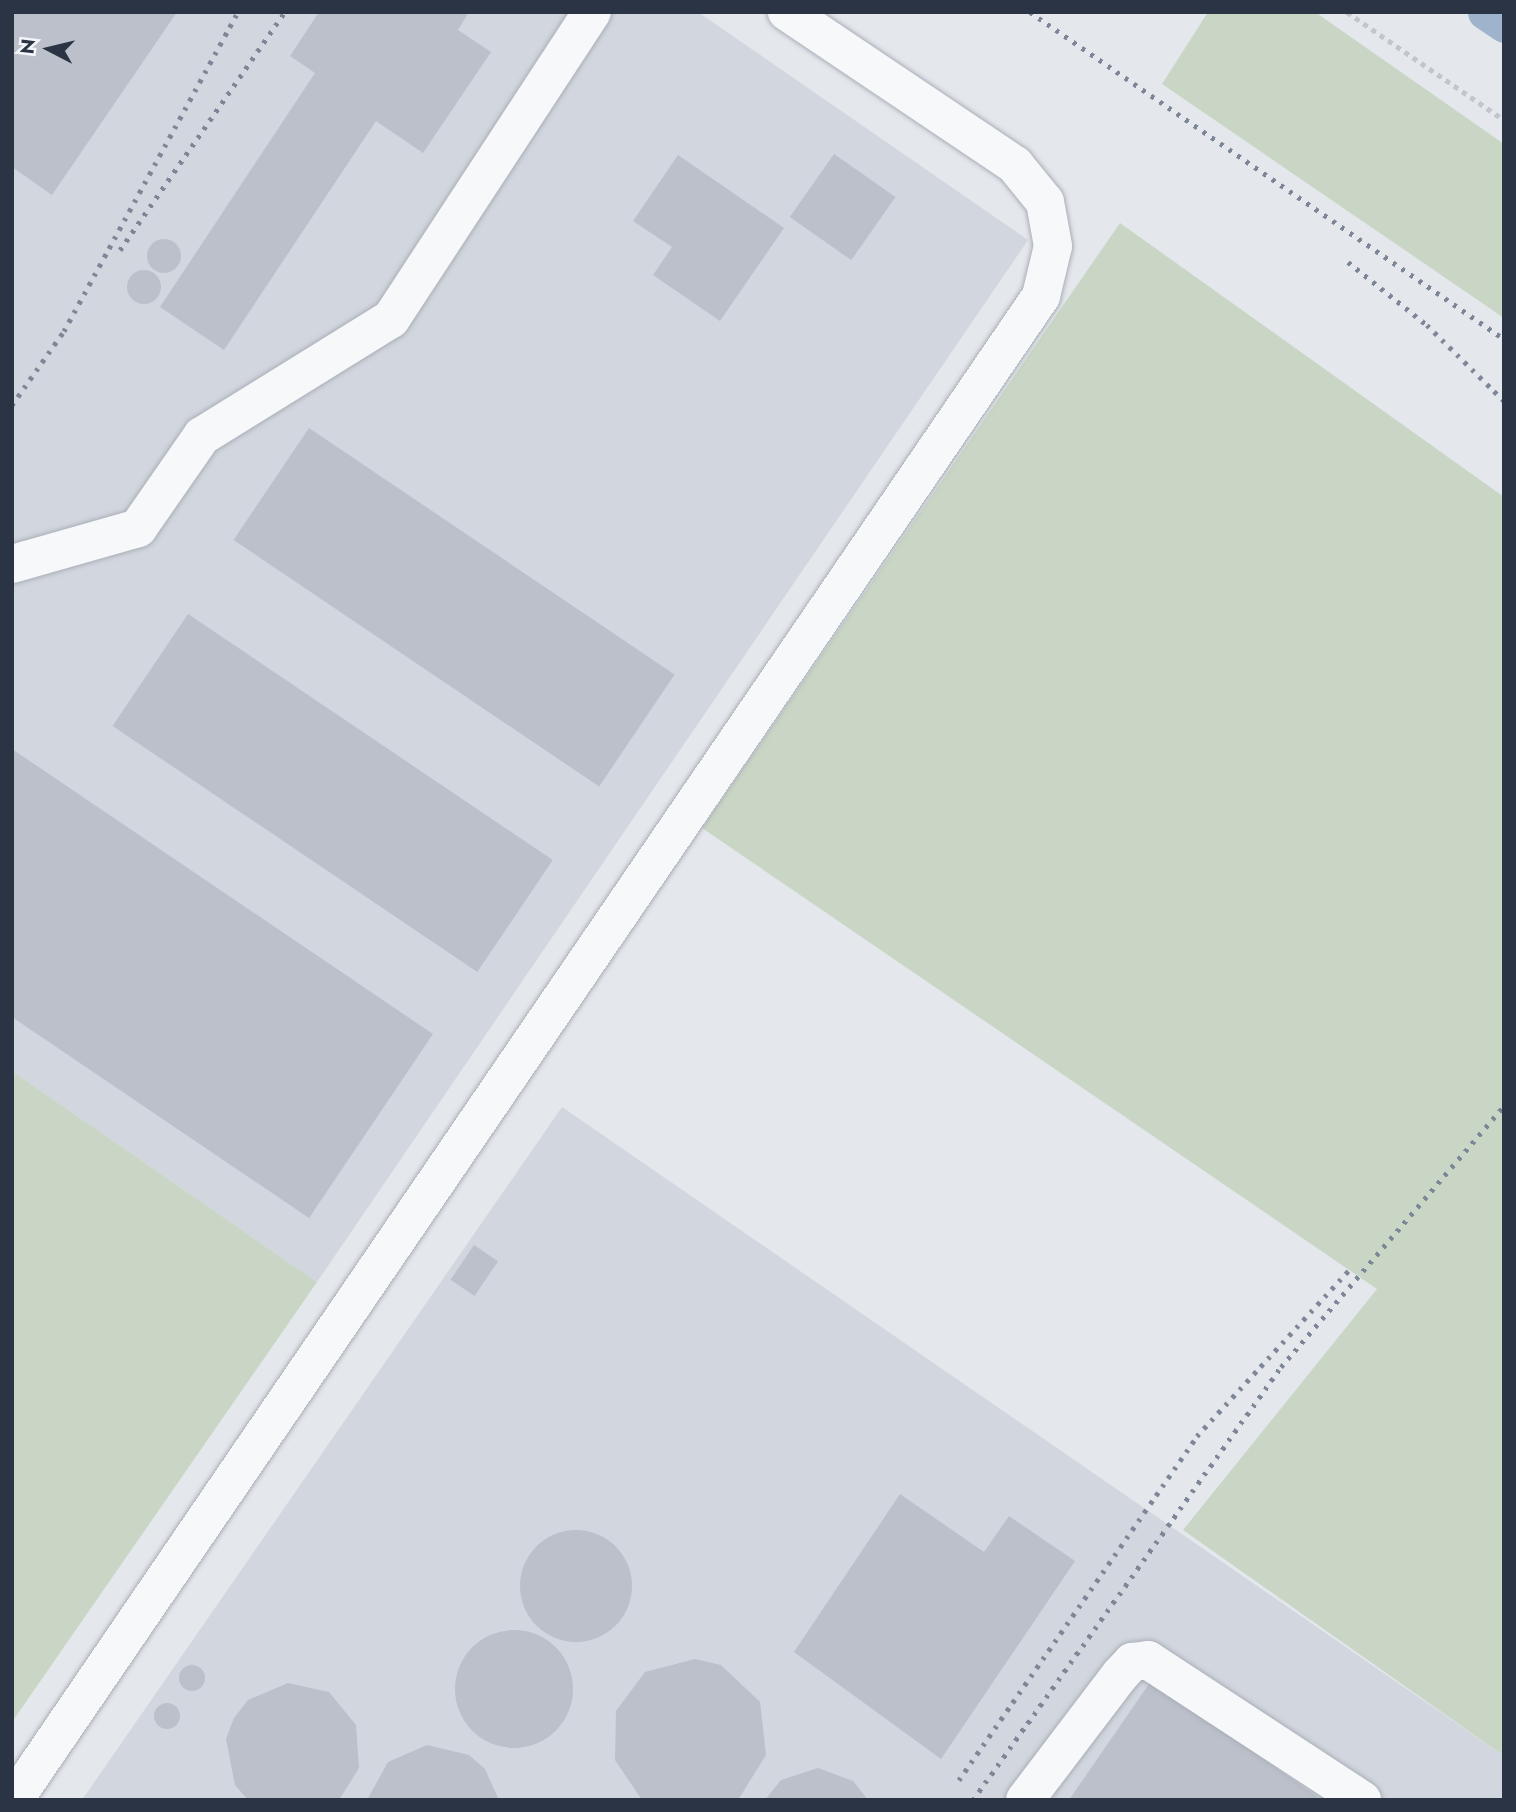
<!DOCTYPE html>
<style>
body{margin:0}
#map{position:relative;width:1516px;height:1812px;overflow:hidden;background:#e4e7ec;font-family:Jost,sans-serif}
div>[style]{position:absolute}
.built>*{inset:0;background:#d2d6de}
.green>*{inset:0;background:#c9d6c5}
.canal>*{height:35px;margin:-17.5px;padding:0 17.5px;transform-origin:17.5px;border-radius:17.5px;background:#9fb4cc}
.building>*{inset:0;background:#bbc0ca;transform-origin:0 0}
.round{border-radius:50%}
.path>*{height:4.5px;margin-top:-2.25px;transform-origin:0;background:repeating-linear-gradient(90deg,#c2c5cb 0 5px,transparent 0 10px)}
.roads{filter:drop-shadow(0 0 2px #a9aeb7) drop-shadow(0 0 2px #a9aeb7)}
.minor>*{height:38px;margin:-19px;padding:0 19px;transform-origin:19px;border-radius:19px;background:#f7f8fa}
.rail>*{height:5px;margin-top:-2.5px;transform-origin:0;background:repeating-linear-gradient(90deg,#7d8696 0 3.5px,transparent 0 10.5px)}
span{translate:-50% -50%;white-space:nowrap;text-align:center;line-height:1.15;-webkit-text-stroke:5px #f4f6f9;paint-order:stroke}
.frame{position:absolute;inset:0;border:14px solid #2b3445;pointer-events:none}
.north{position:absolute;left:14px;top:14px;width:70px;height:70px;-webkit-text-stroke:5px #f4f6f9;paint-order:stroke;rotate:277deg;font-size:19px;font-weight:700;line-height:28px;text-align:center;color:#2b3445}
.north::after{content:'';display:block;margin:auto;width:24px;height:32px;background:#2b3445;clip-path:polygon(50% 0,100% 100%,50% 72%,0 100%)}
</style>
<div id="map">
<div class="built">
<i style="clip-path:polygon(12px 12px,698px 12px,1028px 240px,317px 1282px,12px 1071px)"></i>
<i style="clip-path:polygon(562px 1107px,1504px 1756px,1504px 1800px,82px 1800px)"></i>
</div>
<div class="green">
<i style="clip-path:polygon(1208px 12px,1315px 12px,1504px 144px,1504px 318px,1162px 84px)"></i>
<i style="clip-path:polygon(1120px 223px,1504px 497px,1504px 1756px,1183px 1530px,1377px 1289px,702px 828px)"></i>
<i style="clip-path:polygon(12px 1071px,317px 1282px,12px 1722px)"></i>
</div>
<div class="canal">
<i style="left:1485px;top:12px;width:23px;rotate:34deg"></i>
</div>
<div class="building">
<i style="clip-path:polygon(12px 12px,177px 12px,52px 195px,12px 167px)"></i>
<i style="clip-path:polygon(319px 12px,469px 12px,458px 30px,491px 52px,423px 153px,376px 121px,224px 350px,160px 307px,315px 73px,290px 56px)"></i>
<i style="left:834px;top:154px;width:75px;height:77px;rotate:35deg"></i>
<i style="clip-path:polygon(678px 155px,784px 228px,720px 321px,653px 275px,672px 247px,633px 221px)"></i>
<i class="round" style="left:147px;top:239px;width:34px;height:34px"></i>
<i class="round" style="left:127px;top:270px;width:34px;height:34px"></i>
<i style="left:309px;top:428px;width:441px;height:135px;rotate:34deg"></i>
<i style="left:188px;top:614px;width:440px;height:135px;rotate:34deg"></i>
<i style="clip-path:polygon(12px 749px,433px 1034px,309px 1218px,12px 1017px)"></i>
<i style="left:474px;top:1245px;width:29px;height:42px;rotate:34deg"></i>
<i style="clip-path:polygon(900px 1494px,984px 1552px,1009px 1516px,1075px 1561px,941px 1759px,794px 1652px)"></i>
<i class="round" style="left:520px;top:1530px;width:112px;height:112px"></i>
<i class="round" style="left:455px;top:1630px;width:118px;height:118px"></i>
<i style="clip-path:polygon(695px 1659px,721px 1665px,760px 1702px,766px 1755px,738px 1800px,642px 1800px,615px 1760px,616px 1711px,645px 1672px)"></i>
<i class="round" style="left:179px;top:1665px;width:26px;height:26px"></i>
<i style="clip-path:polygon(1151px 1681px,1322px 1800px,1069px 1800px)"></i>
<i style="clip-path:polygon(288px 1683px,329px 1692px,356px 1725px,359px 1768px,339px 1800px,248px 1800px,235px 1785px,226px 1739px,234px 1718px,248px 1700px)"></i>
<i class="round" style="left:154px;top:1703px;width:26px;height:26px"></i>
<i style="clip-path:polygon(427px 1745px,469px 1755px,485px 1769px,499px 1800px,367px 1800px,388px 1762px)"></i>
<i style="clip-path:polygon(818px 1768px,853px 1781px,868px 1800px,765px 1800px,781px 1780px)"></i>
</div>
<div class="path">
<i style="left:1347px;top:12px;width:191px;rotate:34.5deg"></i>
</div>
<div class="roads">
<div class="minor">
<i style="left:12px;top:564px;width:131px;rotate:-15.9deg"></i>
<i style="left:138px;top:528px;width:112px;rotate:-55.2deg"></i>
<i style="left:202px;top:436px;width:222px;rotate:-31.8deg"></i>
<i style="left:391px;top:319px;width:367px;rotate:-56.8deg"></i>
<i style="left:14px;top:1800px;width:1821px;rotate:-55.67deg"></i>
<i style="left:1041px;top:296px;width:51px;rotate:-76.5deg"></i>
<i style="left:1053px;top:246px;width:45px;rotate:-100.3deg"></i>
<i style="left:1045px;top:202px;width:48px;rotate:-129deg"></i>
<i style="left:1015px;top:165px;width:275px;rotate:-146.1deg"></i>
<i style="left:1025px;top:1800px;width:157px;rotate:-52.8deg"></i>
<i style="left:1120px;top:1675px;width:18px;rotate:-47deg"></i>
<i style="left:1132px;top:1662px;width:16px;rotate:-7deg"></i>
<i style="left:1148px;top:1660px;width:256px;rotate:33.2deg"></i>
</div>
</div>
<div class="rail">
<i style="left:1030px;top:12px;width:576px;rotate:34.6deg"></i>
<i style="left:120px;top:250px;width:290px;rotate:-55.3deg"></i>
<i style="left:1348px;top:262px;width:101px;rotate:38.6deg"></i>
<i style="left:1427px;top:325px;width:108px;rotate:44.6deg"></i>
<i style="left:12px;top:405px;width:90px;rotate:-54.9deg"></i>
<i style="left:64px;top:331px;width:363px;rotate:-61.4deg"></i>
<i style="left:959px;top:1780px;width:418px;rotate:-55.3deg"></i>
<i style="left:1197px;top:1436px;width:229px;rotate:-47.5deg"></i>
<i style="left:973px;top:1800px;width:531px;rotate:-54.58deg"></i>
<i style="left:1281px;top:1367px;width:343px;rotate:-49.5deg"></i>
</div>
<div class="frame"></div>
<div class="north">N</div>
</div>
